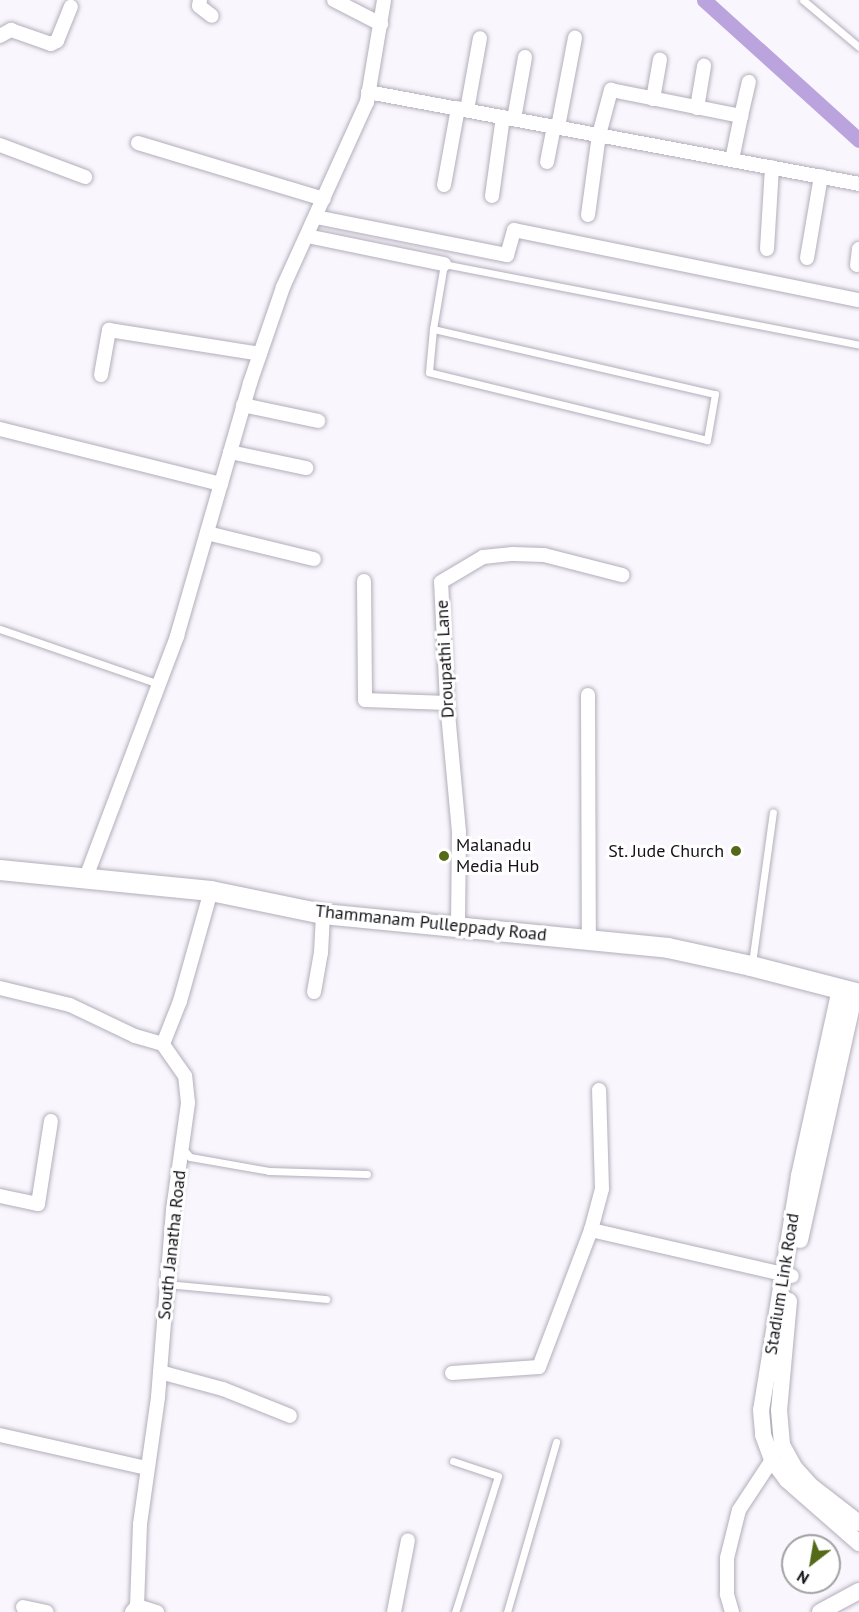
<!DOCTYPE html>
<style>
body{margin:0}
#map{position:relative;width:859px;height:1612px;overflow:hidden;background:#f9f7fd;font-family:"PT Sans",sans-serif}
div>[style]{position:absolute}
.canal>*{height:15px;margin:-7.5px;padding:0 7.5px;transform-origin:7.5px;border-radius:7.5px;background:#bba3dd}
.roads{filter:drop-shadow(0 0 2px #b3adbb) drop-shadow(0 0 2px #b3adbb)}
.service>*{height:7px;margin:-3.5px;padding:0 3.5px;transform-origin:3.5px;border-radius:3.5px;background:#fff}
.minor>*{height:14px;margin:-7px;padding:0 7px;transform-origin:7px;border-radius:7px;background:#fff}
.tertiary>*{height:16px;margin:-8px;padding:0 8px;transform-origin:8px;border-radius:8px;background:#fff}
.secondary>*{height:20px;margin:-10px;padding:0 10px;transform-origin:10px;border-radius:10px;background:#fff}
.dots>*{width:16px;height:16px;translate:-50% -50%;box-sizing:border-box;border:3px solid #fff;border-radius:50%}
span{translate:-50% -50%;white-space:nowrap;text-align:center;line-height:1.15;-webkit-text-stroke:6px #fff;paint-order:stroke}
.street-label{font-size:18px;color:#151318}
.poi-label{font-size:18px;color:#151318}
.left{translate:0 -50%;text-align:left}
.right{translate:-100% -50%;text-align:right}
.north{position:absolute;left:781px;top:1534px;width:60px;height:60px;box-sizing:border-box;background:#fff;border:2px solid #a1a1a3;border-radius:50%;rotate:211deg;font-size:16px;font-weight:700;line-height:24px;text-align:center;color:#151318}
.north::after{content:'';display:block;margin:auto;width:21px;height:27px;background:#546a18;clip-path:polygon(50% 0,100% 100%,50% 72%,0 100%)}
</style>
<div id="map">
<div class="canal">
<i style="left:704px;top:0;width:209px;rotate:42.1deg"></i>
</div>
<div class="roads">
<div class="service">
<i style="left:803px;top:0;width:73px;rotate:40deg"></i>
<i style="left:433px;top:329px;width:289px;rotate:13deg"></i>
<i style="left:715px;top:394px;width:47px;rotate:99.9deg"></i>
<i style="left:707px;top:440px;width:286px;rotate:-166.3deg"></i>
<i style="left:429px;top:372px;width:43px;rotate:-84.7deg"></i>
<i style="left:433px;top:329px;width:66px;rotate:-80.4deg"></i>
<i style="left:444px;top:264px;width:423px;rotate:11deg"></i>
<i style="left:0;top:629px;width:168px;rotate:19.1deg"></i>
<i style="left:752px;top:963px;width:152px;rotate:-82.1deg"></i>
<i style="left:182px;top:1148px;width:12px;rotate:48deg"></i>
<i style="left:190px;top:1157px;width:80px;rotate:10deg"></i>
<i style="left:269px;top:1171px;width:98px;rotate:1.8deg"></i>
<i style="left:167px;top:1284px;width:160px;rotate:5.4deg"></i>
<i style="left:453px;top:1461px;width:47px;rotate:18.4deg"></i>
<i style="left:498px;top:1476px;width:143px;rotate:107.5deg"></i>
<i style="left:507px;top:1612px;width:177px;rotate:-73.9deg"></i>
</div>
<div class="minor">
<i style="left:200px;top:0;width:6px;rotate:99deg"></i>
<i style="left:199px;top:6px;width:16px;rotate:38deg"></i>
<i style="left:334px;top:0;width:53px;rotate:27.1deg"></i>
<i style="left:0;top:36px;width:13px;rotate:-29deg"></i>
<i style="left:11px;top:30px;width:42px;rotate:19.3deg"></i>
<i style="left:51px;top:44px;width:7px;rotate:-27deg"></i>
<i style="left:57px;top:41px;width:37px;rotate:-68deg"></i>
<i style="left:368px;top:92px;width:500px;rotate:10.6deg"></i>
<i style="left:653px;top:99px;width:40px;rotate:-80deg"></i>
<i style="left:697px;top:108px;width:43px;rotate:-80.5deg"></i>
<i style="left:467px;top:110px;width:73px;rotate:-79.8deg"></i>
<i style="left:741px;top:116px;width:35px;rotate:-77deg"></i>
<i style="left:514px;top:119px;width:63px;rotate:-79.9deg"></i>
<i style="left:558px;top:127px;width:91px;rotate:-79.2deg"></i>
<i style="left:138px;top:143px;width:194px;rotate:16.8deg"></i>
<i style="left:0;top:145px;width:91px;rotate:20.6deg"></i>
<i style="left:547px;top:162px;width:36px;rotate:-79deg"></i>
<i style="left:444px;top:185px;width:78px;rotate:-79.7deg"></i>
<i style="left:492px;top:196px;width:80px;rotate:-82.1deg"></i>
<i style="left:588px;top:215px;width:81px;rotate:-82.2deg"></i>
<i style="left:599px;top:135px;width:47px;rotate:-75.1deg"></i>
<i style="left:611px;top:90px;width:133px;rotate:11.3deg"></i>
<i style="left:741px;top:116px;width:45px;rotate:101.6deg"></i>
<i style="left:316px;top:217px;width:195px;rotate:11.3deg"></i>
<i style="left:507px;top:255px;width:26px;rotate:-74deg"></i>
<i style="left:514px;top:230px;width:352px;rotate:11.5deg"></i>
<i style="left:307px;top:236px;width:140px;rotate:11.6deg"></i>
<i style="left:767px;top:249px;width:82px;rotate:-86.5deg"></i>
<i style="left:807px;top:258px;width:83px;rotate:-80.3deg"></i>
<i style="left:857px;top:265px;width:16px;rotate:-83deg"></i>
<i style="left:101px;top:375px;width:46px;rotate:-79.9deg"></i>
<i style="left:109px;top:330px;width:153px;rotate:9deg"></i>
<i style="left:243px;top:405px;width:77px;rotate:12deg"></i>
<i style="left:0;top:429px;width:228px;rotate:14deg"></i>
<i style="left:230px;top:452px;width:78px;rotate:11.9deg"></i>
<i style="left:207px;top:533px;width:110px;rotate:13.7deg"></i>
<i style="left:364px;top:581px;width:119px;rotate:89.5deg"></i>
<i style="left:365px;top:700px;width:82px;rotate:2.1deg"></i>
<i style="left:588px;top:695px;width:245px;rotate:89.8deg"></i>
<i style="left:85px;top:880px;width:261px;rotate:-69.3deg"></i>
<i style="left:177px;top:636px;width:263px;rotate:-73.9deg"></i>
<i style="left:250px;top:383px;width:102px;rotate:-71deg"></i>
<i style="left:283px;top:287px;width:203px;rotate:-65.6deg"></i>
<i style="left:367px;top:102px;width:103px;rotate:-80.5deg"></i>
<i style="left:458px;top:925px;width:93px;rotate:-89.4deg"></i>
<i style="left:459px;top:832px;width:130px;rotate:-95.3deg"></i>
<i style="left:447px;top:703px;width:121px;rotate:-92.8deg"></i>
<i style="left:441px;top:582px;width:49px;rotate:-30.8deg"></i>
<i style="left:483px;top:557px;width:30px;rotate:-6deg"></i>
<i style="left:513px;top:554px;width:31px;rotate:2deg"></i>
<i style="left:544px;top:555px;width:81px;rotate:14.4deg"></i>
<i style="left:0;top:988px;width:72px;rotate:13.7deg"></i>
<i style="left:70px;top:1005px;width:72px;rotate:25.5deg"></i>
<i style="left:135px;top:1036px;width:29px;rotate:16deg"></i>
<i style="left:314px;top:992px;width:40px;rotate:-80deg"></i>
<i style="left:321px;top:953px;width:39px;rotate:-87deg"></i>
<i style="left:0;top:1196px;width:39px;rotate:12deg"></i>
<i style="left:38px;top:1204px;width:84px;rotate:-81.1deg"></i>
<i style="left:591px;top:1230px;width:42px;rotate:-75deg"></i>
<i style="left:602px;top:1189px;width:99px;rotate:-91.7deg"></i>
<i style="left:160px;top:1372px;width:65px;rotate:15.1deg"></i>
<i style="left:223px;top:1389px;width:72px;rotate:21.9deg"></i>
<i style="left:452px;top:1373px;width:87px;rotate:-3.9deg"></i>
<i style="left:539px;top:1367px;width:147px;rotate:-69.2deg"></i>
<i style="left:591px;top:1230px;width:206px;rotate:12.9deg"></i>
<i style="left:0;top:1435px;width:150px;rotate:12.7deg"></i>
<i style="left:137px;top:1606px;width:21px;rotate:17deg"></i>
<i style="left:23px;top:1607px;width:24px;rotate:12deg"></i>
<i style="left:132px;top:1612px;width:8px;rotate:-50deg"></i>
<i style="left:137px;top:1606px;width:82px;rotate:-87.9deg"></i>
<i style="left:140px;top:1524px;width:128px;rotate:-81.9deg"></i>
<i style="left:158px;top:1397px;width:188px;rotate:-85.4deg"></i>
<i style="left:173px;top:1210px;width:108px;rotate:-82deg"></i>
<i style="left:188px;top:1103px;width:27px;rotate:-96deg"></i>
<i style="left:185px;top:1076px;width:39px;rotate:-125deg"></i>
<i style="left:163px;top:1044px;width:46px;rotate:-68.4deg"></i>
<i style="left:180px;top:1001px;width:114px;rotate:-74.3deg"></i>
<i style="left:394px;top:1612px;width:73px;rotate:-79deg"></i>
<i style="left:732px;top:1612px;width:19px;rotate:-106deg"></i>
<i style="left:727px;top:1594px;width:36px;rotate:-90deg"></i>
<i style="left:727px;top:1558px;width:49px;rotate:-76deg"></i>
<i style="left:739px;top:1510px;width:60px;rotate:-56.6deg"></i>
</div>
<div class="tertiary">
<i style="left:840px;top:989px;width:191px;rotate:102.4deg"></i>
<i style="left:799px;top:1176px;width:237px;rotate:99.2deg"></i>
<i style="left:761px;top:1410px;width:25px;rotate:85deg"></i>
<i style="left:763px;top:1435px;width:27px;rotate:70deg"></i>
<i style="left:772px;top:1460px;width:25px;rotate:53deg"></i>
<i style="left:787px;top:1480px;width:96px;rotate:41.2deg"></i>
<i style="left:800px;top:1240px;width:254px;rotate:-77.5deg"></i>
<i style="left:789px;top:1301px;width:109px;rotate:95.2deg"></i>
<i style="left:779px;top:1410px;width:35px;rotate:85deg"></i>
<i style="left:782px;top:1445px;width:25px;rotate:61deg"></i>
<i style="left:794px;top:1467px;width:24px;rotate:48deg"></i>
<i style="left:810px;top:1485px;width:62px;rotate:37.8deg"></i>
<i style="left:820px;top:1612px;width:44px;rotate:-28.3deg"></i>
</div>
<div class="secondary">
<i style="left:0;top:870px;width:212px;rotate:5.7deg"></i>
<i style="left:211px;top:891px;width:114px;rotate:11.6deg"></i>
<i style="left:323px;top:914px;width:347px;rotate:5.6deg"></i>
<i style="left:668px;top:948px;width:85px;rotate:12.2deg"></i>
<i style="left:751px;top:966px;width:112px;rotate:14.5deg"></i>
</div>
</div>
<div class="dots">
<i style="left:736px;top:851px;background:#546a18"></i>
<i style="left:444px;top:856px;background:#546a18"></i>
</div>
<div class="street-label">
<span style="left:445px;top:659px;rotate:-93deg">Droupathi Lane</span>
<span style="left:431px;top:923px;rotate:6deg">Thammanam Pulleppady Road</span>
<span style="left:172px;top:1245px;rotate:-84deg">South Janatha Road</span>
<span style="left:782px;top:1284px;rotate:-81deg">Stadium Link Road</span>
</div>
<div class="poi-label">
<span class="left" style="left:456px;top:856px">Malanadu<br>Media Hub</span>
<span class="right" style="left:724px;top:851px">St. Jude Church</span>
</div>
<div class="north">N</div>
</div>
